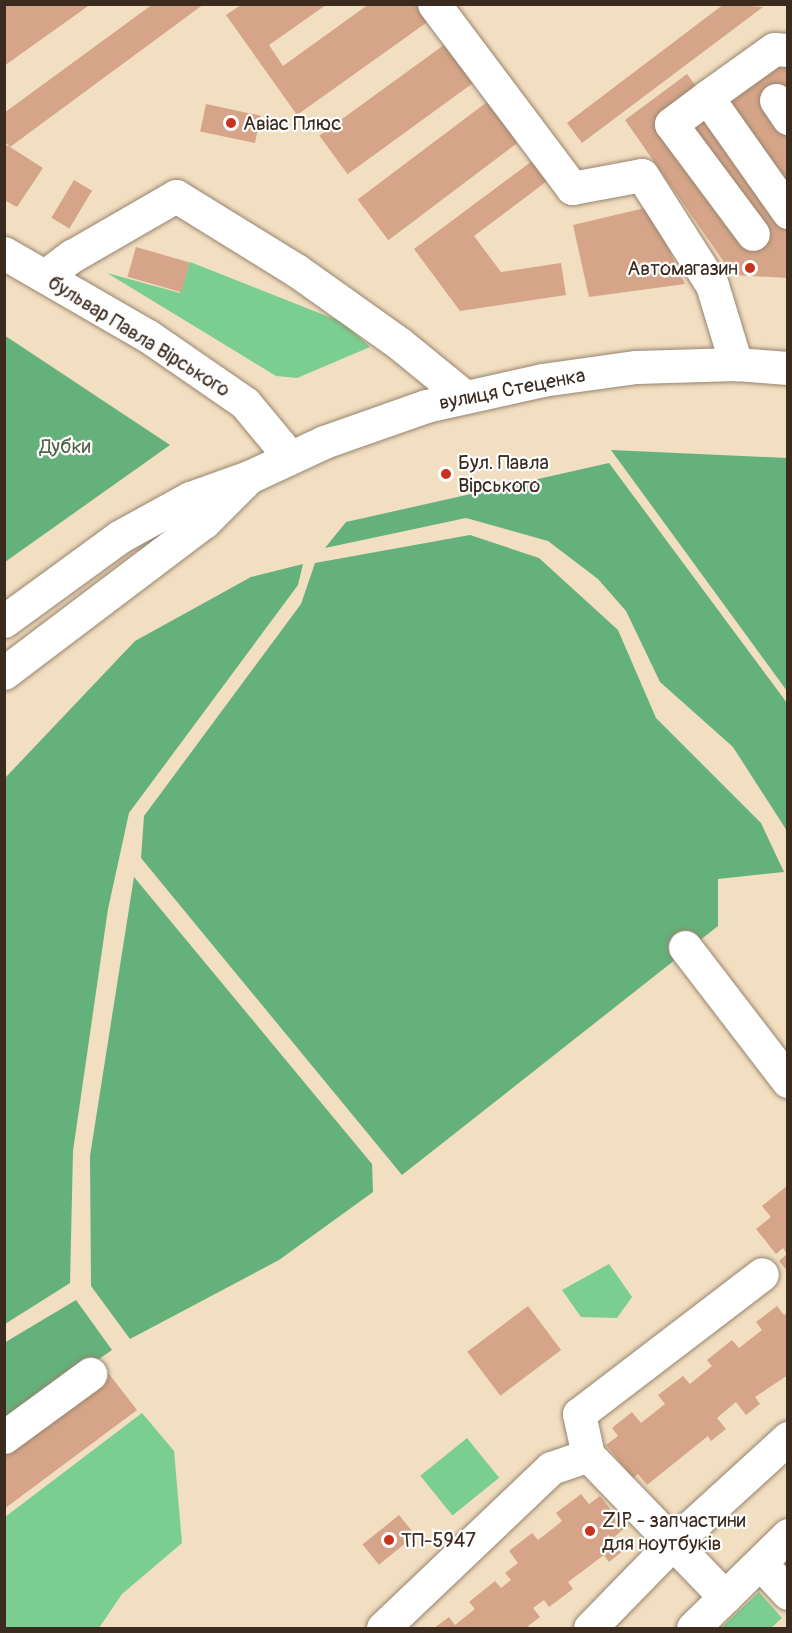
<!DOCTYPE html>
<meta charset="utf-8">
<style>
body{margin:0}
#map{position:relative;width:792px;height:1633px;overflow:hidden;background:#f2dec0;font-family:Pangolin,sans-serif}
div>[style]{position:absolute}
.green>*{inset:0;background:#7bce91;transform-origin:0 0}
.forest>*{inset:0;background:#64b17b}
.building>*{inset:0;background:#d6a589;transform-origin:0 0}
.roads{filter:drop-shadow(0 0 2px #96846f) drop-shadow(0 0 2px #96846f)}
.minor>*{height:33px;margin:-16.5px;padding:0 16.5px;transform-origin:16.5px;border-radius:16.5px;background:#fff}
.major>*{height:33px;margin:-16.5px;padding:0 16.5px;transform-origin:16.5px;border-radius:16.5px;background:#fff}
.dots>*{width:16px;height:16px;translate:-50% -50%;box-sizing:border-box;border:3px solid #fff;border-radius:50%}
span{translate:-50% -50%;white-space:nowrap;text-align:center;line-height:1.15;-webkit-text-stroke:4.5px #fff;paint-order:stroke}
.poi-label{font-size:20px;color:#3b2a1e}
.left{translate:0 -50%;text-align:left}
.right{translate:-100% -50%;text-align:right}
.street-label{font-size:20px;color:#3b2a1e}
.park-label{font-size:20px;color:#516346}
.frame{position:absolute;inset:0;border:6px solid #3b2a1e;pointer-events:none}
</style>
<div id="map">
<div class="green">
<i style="clip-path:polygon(190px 262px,342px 322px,370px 347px,297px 378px,276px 376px,107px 273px,180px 293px)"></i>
<i style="clip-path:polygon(609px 1264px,632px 1297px,617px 1318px,581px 1317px,562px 1290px)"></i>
<i style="clip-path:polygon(142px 1413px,174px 1451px,182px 1543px,122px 1594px,99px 1628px,5px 1628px,5px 1517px)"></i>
<i style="left:467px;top:1438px;width:51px;height:60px;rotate:51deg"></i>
<i style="clip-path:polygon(759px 1592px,782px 1618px,771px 1628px,721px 1628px)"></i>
</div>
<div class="forest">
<i style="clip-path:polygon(4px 335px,170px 445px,5px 562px,4px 562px)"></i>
<i style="clip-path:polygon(611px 450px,787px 458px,787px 691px)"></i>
<i style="clip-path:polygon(609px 463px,787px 703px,787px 831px,733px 747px,660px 682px,626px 611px,598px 579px,548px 541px,466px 518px,325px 548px,346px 522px)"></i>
<i style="clip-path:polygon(470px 535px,539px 558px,618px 630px,656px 718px,761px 823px,784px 872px,718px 879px,718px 926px,402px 1175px,141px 858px,144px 816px,301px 604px,315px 563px)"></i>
<i style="clip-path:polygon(303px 564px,298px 585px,129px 813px,108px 909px,73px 1151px,70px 1283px,5px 1324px,5px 778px,135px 641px,251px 577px)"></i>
<i style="clip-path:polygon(134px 877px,372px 1164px,373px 1192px,279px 1260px,130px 1339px,91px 1286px,90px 1156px)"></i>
<i style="clip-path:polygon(76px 1300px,112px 1350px,5px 1424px,4px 1343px)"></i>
</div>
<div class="building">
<i style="clip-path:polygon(4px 4px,91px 4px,4px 66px)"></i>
<i style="clip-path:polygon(153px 4px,204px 4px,10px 147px,43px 168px,17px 207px,4px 200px,4px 144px,10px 147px,4px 141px,4px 113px)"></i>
<i style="clip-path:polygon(369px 4px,423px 4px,433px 18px,297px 115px,226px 15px,241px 5px,326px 5px,269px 45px,283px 66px)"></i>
<i style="clip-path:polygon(724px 4px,763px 7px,582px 143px,567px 123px)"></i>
<i style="left:448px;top:42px;width:48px;height:159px;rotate:54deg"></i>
<i style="clip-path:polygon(778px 62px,788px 62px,788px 91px,762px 97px,788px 136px,788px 178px,779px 183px,724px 97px)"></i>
<i style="clip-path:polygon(687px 74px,699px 90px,657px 120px,768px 233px,695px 129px,713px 115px,788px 219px,788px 278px,733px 275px,625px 120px)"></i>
<i style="left:491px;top:99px;width:51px;height:167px;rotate:53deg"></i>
<i style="left:206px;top:104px;width:56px;height:28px;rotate:12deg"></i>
<i style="clip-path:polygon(536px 158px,551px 178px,474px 236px,501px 272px,561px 263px,566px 295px,460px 311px,414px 249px)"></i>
<i style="left:74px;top:180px;width:21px;height:44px;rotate:31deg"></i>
<i style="clip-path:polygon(649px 207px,685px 284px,589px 297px,573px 225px)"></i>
<i style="left:136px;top:247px;width:56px;height:31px;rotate:16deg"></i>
<i style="clip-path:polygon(788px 1185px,788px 1272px,779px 1261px,787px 1254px,783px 1248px,776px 1254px,756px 1229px,771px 1217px,762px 1206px)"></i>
<i style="left:528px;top:1306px;width:55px;height:76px;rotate:53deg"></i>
<i style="clip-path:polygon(777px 1306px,784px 1315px,788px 1312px,788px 1375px,755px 1397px,760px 1404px,746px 1415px,736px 1402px,717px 1418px,726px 1429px,711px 1441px,708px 1436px,647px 1485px,638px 1474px,633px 1478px,606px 1445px,618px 1436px,612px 1428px,632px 1412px,641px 1423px,665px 1404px,658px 1395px,683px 1376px,690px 1384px,712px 1366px,707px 1360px,732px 1340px,739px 1348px,762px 1330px,756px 1322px)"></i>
<i style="clip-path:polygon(109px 1374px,137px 1410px,4px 1509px,4px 1452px)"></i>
<i style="clip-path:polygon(581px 1494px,589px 1504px,600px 1496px,625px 1528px,614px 1537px,624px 1550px,609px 1562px,604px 1555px,568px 1582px,573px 1589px,549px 1607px,544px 1600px,533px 1608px,540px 1617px,528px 1626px,530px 1628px,434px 1628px,449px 1617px,455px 1625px,475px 1609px,469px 1602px,495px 1581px,501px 1588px,511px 1580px,505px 1573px,518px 1563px,509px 1551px,532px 1533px,538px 1540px,551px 1530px,562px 1521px,556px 1513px)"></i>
<i style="left:399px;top:1515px;width:26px;height:47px;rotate:51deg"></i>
</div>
<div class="roads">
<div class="minor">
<i style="left:434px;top:4px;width:230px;rotate:53.1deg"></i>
<i style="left:572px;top:188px;width:71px;rotate:-10.5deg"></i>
<i style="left:642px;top:175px;width:130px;rotate:57.5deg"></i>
<i style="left:712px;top:285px;width:83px;rotate:73.1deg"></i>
<i style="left:788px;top:50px;width:14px;rotate:-176deg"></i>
<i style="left:774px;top:49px;width:82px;rotate:144.4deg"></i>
<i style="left:707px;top:97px;width:141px;rotate:54.8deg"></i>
<i style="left:707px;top:97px;width:45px;rotate:143.1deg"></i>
<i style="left:671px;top:124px;width:137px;rotate:53.3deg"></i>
<i style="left:776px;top:100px;width:22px;rotate:56deg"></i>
<i style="left:4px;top:253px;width:166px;rotate:30deg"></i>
<i style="left:148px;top:336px;width:118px;rotate:34.6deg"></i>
<i style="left:245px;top:403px;width:69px;rotate:50.3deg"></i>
<i style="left:45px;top:276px;width:34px;rotate:-37deg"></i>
<i style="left:72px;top:256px;width:120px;rotate:-30deg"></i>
<i style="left:176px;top:196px;width:141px;rotate:31.7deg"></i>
<i style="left:296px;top:270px;width:128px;rotate:35.4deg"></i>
<i style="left:400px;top:344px;width:84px;rotate:39.2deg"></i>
<i style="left:685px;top:947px;width:169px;rotate:52.5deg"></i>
<i style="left:4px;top:1437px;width:107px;rotate:-36.2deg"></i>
<i style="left:760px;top:1563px;width:41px;rotate:47deg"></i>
<i style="left:725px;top:1597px;width:197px;rotate:-134deg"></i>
<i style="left:588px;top:1455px;width:42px;rotate:-102.4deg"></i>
<i style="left:579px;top:1414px;width:230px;rotate:-37.4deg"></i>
<i style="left:383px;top:1628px;width:232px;rotate:-43.6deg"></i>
<i style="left:551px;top:1468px;width:39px;rotate:-19deg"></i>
<i style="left:590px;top:1628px;width:119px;rotate:-45.7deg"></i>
<i style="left:673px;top:1543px;width:156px;rotate:-42.4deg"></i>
<i style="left:693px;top:1628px;width:133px;rotate:-44.4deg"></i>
</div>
<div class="major">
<i style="left:4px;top:621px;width:142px;rotate:-36.1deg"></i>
<i style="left:119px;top:537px;width:81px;rotate:-28.8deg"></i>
<i style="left:190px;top:498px;width:63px;rotate:-19.6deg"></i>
<i style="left:249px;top:477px;width:83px;rotate:-25deg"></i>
<i style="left:324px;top:442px;width:108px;rotate:-19.4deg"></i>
<i style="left:426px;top:406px;width:119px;rotate:-12.6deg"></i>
<i style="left:542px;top:380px;width:95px;rotate:-7.9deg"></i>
<i style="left:636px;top:367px;width:100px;rotate:-1.7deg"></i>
<i style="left:736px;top:364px;width:52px;rotate:4.4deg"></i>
<i style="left:4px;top:673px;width:251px;rotate:-37.1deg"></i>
<i style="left:204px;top:522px;width:57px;rotate:-45deg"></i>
</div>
</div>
<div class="dots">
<i style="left:231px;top:123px;background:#c8321e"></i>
<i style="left:750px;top:268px;background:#c8321e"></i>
<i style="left:446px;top:474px;background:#c8321e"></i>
<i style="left:590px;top:1531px;background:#c8321e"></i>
<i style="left:389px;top:1540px;background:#c8321e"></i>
</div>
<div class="poi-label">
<span class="left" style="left:243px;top:123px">Авіас Плюс</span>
<span class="right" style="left:738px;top:268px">Автомагазин</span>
<span class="left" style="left:458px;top:474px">Бул. Павла<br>Вірського</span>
<span class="left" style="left:602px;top:1532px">ZIP - запчастини<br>для ноутбуків</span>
<span class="left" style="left:401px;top:1540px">ТП-5947</span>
</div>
<div class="street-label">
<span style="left:139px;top:336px;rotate:32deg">бульвар Павла Вірського</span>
<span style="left:512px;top:389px;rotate:-11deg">вулиця Стеценка</span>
</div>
<div class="park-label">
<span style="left:65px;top:446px">Дубки</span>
</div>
<div class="frame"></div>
</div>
